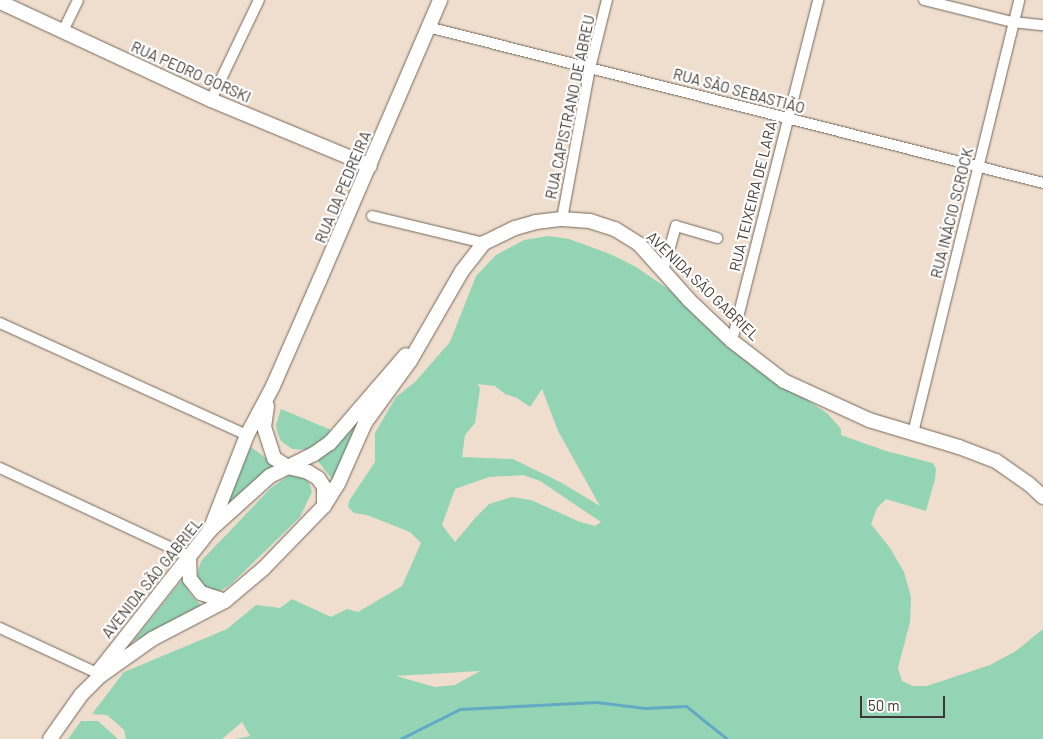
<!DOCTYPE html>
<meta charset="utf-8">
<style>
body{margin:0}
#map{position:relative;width:1043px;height:739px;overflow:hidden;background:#efdece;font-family:Barlow,sans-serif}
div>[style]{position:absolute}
.green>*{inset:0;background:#93d4b5}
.stream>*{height:3px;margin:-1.5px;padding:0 1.5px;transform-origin:1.5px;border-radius:1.5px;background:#62aac3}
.roads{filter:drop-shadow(0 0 1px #746657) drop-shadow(0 0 1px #746657)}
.street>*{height:10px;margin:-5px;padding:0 5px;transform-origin:5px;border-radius:5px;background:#fff}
.secondary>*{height:14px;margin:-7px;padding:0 7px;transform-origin:7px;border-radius:7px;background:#fff}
span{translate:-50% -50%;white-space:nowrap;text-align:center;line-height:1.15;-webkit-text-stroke:4.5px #fff;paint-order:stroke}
.street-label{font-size:15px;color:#3f3832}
.scale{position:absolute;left:860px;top:696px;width:85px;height:22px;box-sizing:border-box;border:2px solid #3f3832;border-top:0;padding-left:6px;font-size:15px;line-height:18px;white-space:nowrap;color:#3f3832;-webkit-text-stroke:4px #fff;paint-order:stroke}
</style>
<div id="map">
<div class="green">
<i style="clip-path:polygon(evenodd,549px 236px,569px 239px,610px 254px,636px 267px,674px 293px,793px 390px,828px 414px,841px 429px,841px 435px,886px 451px,933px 463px,936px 469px,935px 479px,926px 511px,886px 499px,877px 508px,871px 524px,890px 548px,904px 572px,911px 597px,910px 622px,898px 668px,902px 681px,913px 686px,927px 686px,990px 665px,1016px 651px,1043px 629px,1043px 739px,235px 739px,250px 736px,242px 722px,222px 739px,126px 739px,124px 730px,107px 715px,92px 714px,124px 672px,227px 629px,256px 605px,280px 608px,292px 599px,331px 617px,347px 609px,358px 612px,402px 586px,421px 543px,410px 532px,367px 515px,354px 513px,348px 507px,349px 501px,375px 462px,375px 433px,396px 397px,415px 382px,450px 342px,476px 276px,496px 255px,524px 240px,549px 236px,478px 384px,495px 386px,505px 394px,517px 398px,530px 407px,542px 389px,558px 431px,600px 506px,562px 483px,513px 459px,462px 457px,465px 435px,475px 423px,480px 389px,478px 384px,549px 236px,523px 475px,540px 481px,601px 522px,595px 526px,580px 522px,531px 500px,512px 497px,489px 504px,476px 517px,455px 542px,442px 525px,455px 489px,489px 477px,523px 475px,549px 236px,480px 671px,455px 685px,435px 687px,396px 676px,480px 671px)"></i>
<i style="clip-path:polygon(281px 409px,331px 430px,317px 446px,308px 450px,292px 449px,281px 441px,277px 431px,276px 425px)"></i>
<i style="clip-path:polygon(367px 412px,335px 483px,317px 460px)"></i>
<i style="clip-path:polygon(251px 447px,274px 464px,220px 513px)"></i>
<i style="clip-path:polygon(294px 474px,302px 476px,309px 483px,312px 492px,300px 517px,230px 585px,220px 591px,209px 589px,201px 584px,197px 576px,201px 561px,271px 488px,288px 476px)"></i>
<i style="clip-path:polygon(182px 580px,191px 595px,203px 607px,132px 642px)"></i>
<i style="clip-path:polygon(81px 721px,98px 721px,118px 739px,68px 739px)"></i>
</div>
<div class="stream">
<i style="left:400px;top:739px;width:67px;rotate:-26.6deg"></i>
<i style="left:460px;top:709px;width:136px;rotate:-2.9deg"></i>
<i style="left:596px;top:702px;width:49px;rotate:7deg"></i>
<i style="left:645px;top:708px;width:41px;rotate:-2.8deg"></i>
<i style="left:686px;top:706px;width:53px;rotate:38.8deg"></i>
</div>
<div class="roads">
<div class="street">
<i style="left:924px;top:0;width:91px;rotate:14deg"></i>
<i style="left:1012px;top:22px;width:31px;rotate:6deg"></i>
<i style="left:428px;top:27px;width:634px;rotate:14.23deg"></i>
<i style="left:63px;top:31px;width:34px;rotate:-64deg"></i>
<i style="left:211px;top:100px;width:111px;rotate:-64.4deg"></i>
<i style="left:372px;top:216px;width:115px;rotate:13.6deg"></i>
<i style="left:562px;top:219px;width:154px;rotate:-79.5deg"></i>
<i style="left:590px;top:68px;width:70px;rotate:-76deg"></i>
<i style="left:663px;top:271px;width:47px;rotate:-73.9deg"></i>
<i style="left:676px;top:226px;width:43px;rotate:16.3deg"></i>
<i style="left:0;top:323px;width:271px;rotate:24.4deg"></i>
<i style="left:732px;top:341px;width:352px;rotate:-75.8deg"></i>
<i style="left:913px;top:433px;width:446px;rotate:-76.2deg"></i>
<i style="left:0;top:468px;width:208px;rotate:25deg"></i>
<i style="left:0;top:628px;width:107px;rotate:24.9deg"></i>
</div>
<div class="secondary">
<i style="left:0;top:2px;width:233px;rotate:24.9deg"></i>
<i style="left:211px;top:100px;width:172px;rotate:22.5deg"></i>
<i style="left:267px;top:406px;width:21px;rotate:98deg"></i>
<i style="left:264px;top:427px;width:33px;rotate:72deg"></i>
<i style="left:274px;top:458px;width:17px;rotate:33deg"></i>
<i style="left:288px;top:467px;width:21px;rotate:14deg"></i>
<i style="left:308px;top:472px;width:12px;rotate:31deg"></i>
<i style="left:318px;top:478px;width:11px;rotate:56deg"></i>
<i style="left:324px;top:487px;width:19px;rotate:90deg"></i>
<i style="left:210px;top:530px;width:102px;rotate:-68.7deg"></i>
<i style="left:247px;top:435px;width:55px;rotate:-62deg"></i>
<i style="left:273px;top:386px;width:117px;rotate:-66.3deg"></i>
<i style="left:320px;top:279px;width:304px;rotate:-66.7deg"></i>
<i style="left:189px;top:556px;width:23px;rotate:88deg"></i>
<i style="left:190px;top:579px;width:18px;rotate:52deg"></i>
<i style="left:201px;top:593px;width:25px;rotate:18deg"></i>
<i style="left:98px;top:672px;width:181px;rotate:-51.7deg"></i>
<i style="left:210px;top:530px;width:81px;rotate:-42deg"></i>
<i style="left:270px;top:476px;width:49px;rotate:-26.6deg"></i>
<i style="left:314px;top:454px;width:19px;rotate:-35deg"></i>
<i style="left:330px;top:443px;width:116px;rotate:-49.2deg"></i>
<i style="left:50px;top:739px;width:54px;rotate:-54.8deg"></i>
<i style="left:81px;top:695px;width:27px;rotate:-45deg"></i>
<i style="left:100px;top:676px;width:64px;rotate:-35.4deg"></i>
<i style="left:152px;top:639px;width:82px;rotate:-27.5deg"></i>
<i style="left:225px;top:601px;width:51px;rotate:-40.2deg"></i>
<i style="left:264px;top:568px;width:86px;rotate:-45.9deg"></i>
<i style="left:324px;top:506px;width:26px;rotate:-58deg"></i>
<i style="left:338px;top:484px;width:67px;rotate:-66.1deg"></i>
<i style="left:365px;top:423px;width:77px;rotate:-54deg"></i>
<i style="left:410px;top:361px;width:104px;rotate:-60deg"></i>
<i style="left:462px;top:271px;width:36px;rotate:-52deg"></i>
<i style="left:484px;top:243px;width:34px;rotate:-26deg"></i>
<i style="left:515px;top:228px;width:22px;rotate:-16deg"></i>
<i style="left:536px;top:222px;width:26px;rotate:-7deg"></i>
<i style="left:562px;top:219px;width:28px;rotate:4deg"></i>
<i style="left:590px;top:221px;width:26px;rotate:18deg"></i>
<i style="left:615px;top:229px;width:28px;rotate:32deg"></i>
<i style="left:639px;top:244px;width:75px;rotate:48.2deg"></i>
<i style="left:689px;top:300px;width:59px;rotate:43.6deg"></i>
<i style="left:732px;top:341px;width:66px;rotate:37.6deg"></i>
<i style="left:784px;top:381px;width:94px;rotate:24.6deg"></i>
<i style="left:869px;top:420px;width:94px;rotate:16.7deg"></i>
<i style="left:959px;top:447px;width:40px;rotate:21deg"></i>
<i style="left:996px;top:461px;width:40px;rotate:34.9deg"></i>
<i style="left:1029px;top:484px;width:19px;rotate:43deg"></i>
</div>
</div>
<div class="street-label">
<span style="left:191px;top:72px;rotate:24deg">RUA PEDRO GORSKI</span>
<span style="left:739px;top:91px;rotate:15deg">RUA SÃO SEBASTIÃO</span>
<span style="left:570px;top:107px;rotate:-78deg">RUA CAPISTRANO DE ABREU</span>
<span style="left:343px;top:187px;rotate:-67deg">RUA DA PEDREIRA</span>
<span style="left:753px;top:196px;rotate:-76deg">RUA TEIXEIRA DE LARA</span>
<span style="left:952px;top:213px;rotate:-76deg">RUA INÁCIO SCROCK</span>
<span style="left:703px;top:286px;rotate:44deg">AVENIDA SÃO GABRIEL</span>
<span style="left:152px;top:578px;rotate:-51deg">AVENIDA SÃO GABRIEL</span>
</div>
<div class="scale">50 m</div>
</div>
